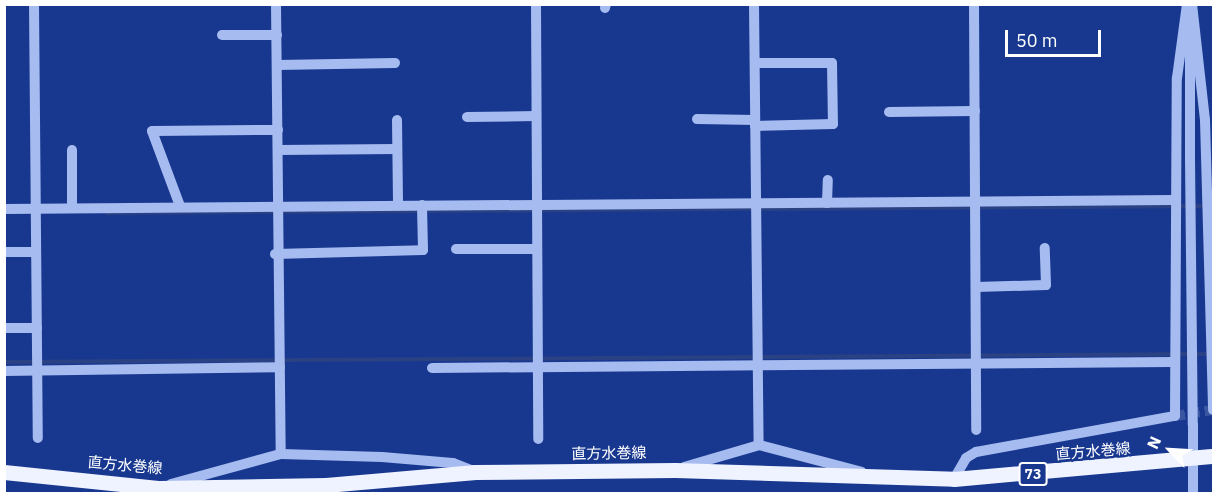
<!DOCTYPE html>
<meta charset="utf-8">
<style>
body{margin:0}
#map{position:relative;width:1218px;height:498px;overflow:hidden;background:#183890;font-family:"IBM Plex Sans","Noto Sans JP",sans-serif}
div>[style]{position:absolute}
.stream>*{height:4px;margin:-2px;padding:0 2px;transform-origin:2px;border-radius:2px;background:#2a4184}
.minor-tunnel>*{height:10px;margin-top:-5px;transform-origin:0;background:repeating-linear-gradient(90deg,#3b56a1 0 10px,transparent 0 15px)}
.minor>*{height:10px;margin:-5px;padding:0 5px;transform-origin:5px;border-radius:5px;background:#a6bbef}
.major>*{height:15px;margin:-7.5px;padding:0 7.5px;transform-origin:7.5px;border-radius:7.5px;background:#eff2ff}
.minor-bridge>*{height:10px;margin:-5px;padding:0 5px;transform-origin:5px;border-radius:5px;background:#a6bbef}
span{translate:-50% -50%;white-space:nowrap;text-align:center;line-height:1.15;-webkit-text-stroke:4.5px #183890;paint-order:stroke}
.shield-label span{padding:2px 4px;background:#183890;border:2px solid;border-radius:4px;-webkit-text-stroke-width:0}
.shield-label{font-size:14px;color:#fff;font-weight:700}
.street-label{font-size:15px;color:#fff}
.frame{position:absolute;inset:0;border:6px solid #fff;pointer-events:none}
.north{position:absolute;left:1140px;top:420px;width:60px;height:60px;-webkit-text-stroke:4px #183890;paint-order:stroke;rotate:295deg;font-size:16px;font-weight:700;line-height:24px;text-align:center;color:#fff}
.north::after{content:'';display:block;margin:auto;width:21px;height:27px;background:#fff;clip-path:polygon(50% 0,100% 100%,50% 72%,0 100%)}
.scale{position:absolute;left:1005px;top:30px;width:96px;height:27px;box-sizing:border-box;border:3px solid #fff;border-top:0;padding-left:8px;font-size:18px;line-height:21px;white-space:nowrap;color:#fff;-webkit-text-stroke:4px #183890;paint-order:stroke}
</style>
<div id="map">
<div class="stream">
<i style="left:107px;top:213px;width:1107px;rotate:-0.36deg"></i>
<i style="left:4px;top:362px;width:1206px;rotate:-0.38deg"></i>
</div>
<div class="minor-tunnel">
<i style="left:1175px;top:416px;width:38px;rotate:-9deg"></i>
</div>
<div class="minor">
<i style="left:34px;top:4px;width:434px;rotate:89.5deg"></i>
<i style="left:276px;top:4px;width:450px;rotate:89.4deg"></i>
<i style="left:536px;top:4px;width:435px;rotate:89.7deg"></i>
<i style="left:754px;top:4px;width:441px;rotate:89.4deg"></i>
<i style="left:974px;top:4px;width:426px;rotate:89.7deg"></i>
<i style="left:1192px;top:4px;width:117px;rotate:83.6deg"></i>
<i style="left:1205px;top:120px;width:290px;rotate:88.4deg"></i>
<i style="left:605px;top:8px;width:4px;rotate:-76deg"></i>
<i style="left:1190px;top:17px;width:142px;rotate:90deg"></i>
<i style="left:222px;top:35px;width:55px"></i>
<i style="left:755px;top:63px;width:77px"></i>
<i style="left:832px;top:63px;width:61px;rotate:89.1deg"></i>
<i style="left:833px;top:124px;width:78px;rotate:178.5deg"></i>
<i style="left:277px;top:65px;width:118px;rotate:-1deg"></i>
<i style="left:889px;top:112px;width:86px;rotate:-0.7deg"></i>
<i style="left:467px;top:117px;width:69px;rotate:-0.8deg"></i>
<i style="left:697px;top:119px;width:58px;rotate:1deg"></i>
<i style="left:397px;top:120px;width:85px;rotate:89.3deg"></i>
<i style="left:278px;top:150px;width:119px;rotate:-0.5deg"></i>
<i style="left:827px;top:203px;width:23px;rotate:-88deg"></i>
<i style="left:180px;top:206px;width:80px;rotate:-110.5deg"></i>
<i style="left:152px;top:131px;width:126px;rotate:-0.5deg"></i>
<i style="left:72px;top:208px;width:58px;rotate:-90deg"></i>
<i style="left:4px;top:209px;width:1169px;rotate:-0.44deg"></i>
<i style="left:456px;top:249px;width:79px"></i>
<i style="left:4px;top:252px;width:32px"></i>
<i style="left:275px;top:254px;width:148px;rotate:-1.5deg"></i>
<i style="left:423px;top:250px;width:45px;rotate:-91.3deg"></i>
<i style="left:976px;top:287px;width:70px;rotate:-1.6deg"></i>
<i style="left:1046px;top:285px;width:37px;rotate:-92deg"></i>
<i style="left:4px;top:328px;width:33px"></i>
<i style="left:432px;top:368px;width:740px;rotate:-0.46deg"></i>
<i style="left:4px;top:371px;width:276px;rotate:-0.8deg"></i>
<i style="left:1193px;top:425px;width:69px;rotate:90deg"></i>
<i style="left:684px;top:467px;width:78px;rotate:-16.3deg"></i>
<i style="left:759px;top:445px;width:106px;rotate:14.7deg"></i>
<i style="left:954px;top:479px;width:24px;rotate:-60deg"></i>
<i style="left:966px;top:458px;width:12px;rotate:-31deg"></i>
<i style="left:976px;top:452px;width:202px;rotate:-10.3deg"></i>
<i style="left:1175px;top:416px;width:338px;rotate:-89.7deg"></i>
<i style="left:1177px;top:78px;width:75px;rotate:-82.3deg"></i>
<i style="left:171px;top:484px;width:114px;rotate:-15.3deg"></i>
<i style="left:281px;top:454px;width:101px;rotate:1.7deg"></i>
<i style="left:382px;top:457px;width:71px;rotate:4.8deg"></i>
<i style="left:453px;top:463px;width:19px;rotate:21deg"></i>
</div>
<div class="major">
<i style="left:4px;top:472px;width:157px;rotate:5.9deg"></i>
<i style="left:160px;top:488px;width:166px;rotate:-1deg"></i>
<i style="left:326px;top:485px;width:150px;rotate:-5deg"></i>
<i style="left:475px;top:472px;width:200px;rotate:-0.6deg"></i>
<i style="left:675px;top:470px;width:279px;rotate:1.8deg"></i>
<i style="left:954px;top:479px;width:261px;rotate:-5.1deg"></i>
</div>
<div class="minor-bridge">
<i style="left:1190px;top:159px;width:266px;rotate:89.4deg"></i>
</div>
<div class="shield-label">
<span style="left:1033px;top:474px">73</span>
</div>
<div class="street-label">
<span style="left:1093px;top:451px;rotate:-5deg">直方水巻線</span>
<span style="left:609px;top:453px;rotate:-1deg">直方水巻線</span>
<span style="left:125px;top:465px;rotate:5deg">直方水巻線</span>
</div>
<div class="frame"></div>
<div class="north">N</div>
<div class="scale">50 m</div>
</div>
